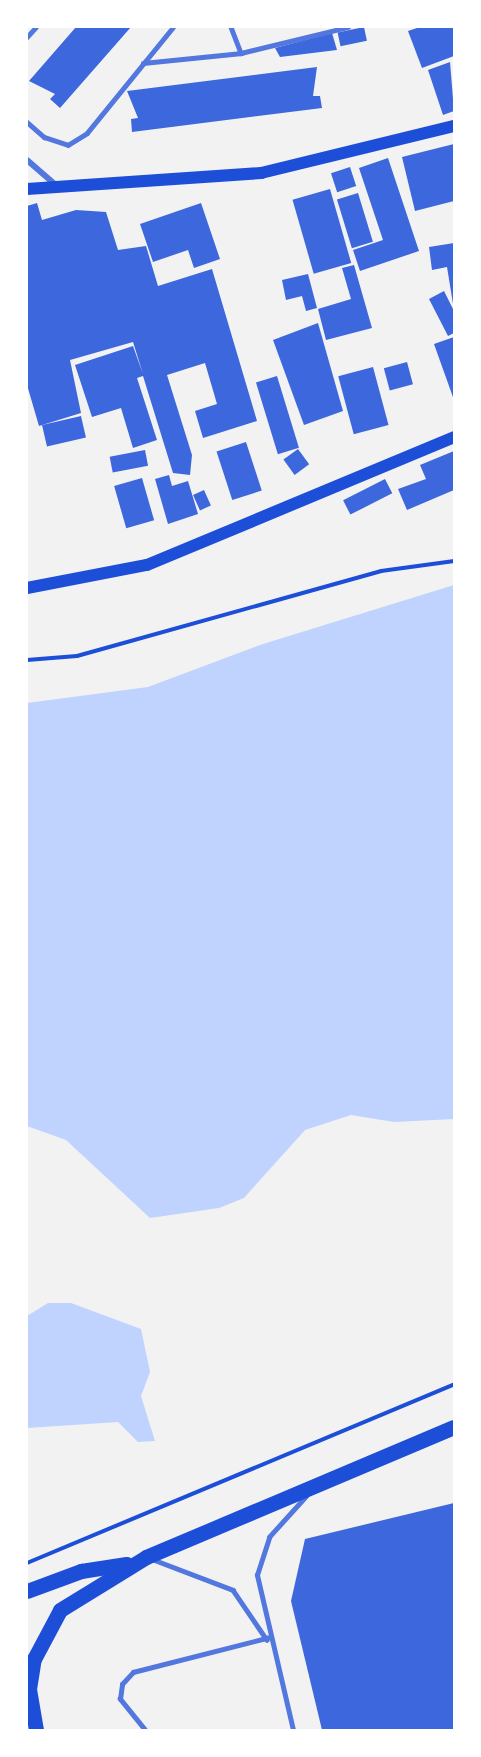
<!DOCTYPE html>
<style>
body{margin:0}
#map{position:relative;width:481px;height:1757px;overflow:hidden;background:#f2f2f2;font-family:Montserrat,sans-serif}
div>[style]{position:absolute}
.water>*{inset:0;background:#bfd3fe}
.building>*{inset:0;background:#3d67dc;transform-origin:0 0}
.path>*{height:4px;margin:-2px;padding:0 2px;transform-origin:2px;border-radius:2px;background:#1d4ed8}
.service>*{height:4.5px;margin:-2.25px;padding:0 2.25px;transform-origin:2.25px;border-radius:2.25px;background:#5277de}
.minor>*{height:6px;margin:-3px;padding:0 3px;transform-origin:3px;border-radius:3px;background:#5277de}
.secondary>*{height:12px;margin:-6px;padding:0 6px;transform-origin:6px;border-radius:6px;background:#1d4ed8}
.primary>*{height:15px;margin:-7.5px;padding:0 7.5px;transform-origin:7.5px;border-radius:7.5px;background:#1d4ed8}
span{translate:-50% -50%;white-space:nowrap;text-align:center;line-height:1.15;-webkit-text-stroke:6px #fff;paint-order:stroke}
.frame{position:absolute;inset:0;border:28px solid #fff;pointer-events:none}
</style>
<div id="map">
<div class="water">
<i style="clip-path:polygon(454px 585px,454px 1119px,394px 1122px,351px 1115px,305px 1130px,244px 1198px,219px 1208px,150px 1218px,66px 1140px,27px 1126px,27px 703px,148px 687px,263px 644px)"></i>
<i style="clip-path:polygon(48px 1303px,71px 1303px,141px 1329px,150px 1372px,141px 1396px,155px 1441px,138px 1442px,118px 1422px,27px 1428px,27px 1316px)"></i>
</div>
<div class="building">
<i style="clip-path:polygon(76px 27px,131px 27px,60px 108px,50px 99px,55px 94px,29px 81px)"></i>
<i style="left:364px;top:27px;width:14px;height:27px;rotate:78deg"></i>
<i style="clip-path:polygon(420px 27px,454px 27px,454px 56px,422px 68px,408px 31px)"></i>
<i style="clip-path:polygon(332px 33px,337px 50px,280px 57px,275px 48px)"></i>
<i style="clip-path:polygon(450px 62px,454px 111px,443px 115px,428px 70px)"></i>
<i style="clip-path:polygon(317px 67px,313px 96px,320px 96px,322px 108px,132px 132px,131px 119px,138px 118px,127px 91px)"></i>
<i style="clip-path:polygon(454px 144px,454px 201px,415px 211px,402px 157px)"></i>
<i style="clip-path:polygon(388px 158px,419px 251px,360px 271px,353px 250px,383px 240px,359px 168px)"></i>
<i style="left:350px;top:167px;width:20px;height:20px;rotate:72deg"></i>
<i style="left:330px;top:189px;width:77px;height:39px;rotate:74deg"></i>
<i style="left:358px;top:193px;width:51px;height:22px;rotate:73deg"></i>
<i style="clip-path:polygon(37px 203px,42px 220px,76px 210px,106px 212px,118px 250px,146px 246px,158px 286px,212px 269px,257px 421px,203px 438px,195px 411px,217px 404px,205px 363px,167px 375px,192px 455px,190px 475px,173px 473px,143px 376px,137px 378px,157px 440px,133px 448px,121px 408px,92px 417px,75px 365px,133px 346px,143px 374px,133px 342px,70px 360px,81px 413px,39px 426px,27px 385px,27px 206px)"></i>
<i style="clip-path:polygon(201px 203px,220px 259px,194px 268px,188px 250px,153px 262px,140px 224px)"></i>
<i style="clip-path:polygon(454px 243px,454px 304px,453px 304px,447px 267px,432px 270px,429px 247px)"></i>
<i style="clip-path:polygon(354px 265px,372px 328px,326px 340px,318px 309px,351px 299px,342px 268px)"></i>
<i style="clip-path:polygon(308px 274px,317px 308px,306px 311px,302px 296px,286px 300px,282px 280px)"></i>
<i style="clip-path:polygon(444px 291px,454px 311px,454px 333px,448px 336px,429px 299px)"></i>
<i style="clip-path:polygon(318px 323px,343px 411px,304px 425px,273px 340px)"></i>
<i style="clip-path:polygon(454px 337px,454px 400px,434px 344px)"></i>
<i style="left:407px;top:362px;width:23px;height:24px;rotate:75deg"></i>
<i style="left:373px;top:367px;width:60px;height:36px;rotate:75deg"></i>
<i style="left:277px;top:376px;width:75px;height:22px;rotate:73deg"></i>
<i style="left:81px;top:416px;width:22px;height:40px;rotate:77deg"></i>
<i style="left:246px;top:442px;width:51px;height:31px;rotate:72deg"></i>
<i style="left:298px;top:449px;width:19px;height:18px;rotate:54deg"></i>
<i style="left:145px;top:450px;width:16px;height:36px;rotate:79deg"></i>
<i style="clip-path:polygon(454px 451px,454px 490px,407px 510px,398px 489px,426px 479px,420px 465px)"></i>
<i style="clip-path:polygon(169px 475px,172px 486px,188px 481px,198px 514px,168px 524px,155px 479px)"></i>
<i style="left:142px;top:478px;width:44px;height:29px;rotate:74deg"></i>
<i style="left:385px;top:479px;width:16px;height:47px;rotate:63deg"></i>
<i style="left:204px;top:490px;width:17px;height:12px;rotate:66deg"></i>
<i style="clip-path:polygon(454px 1503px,454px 1730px,322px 1730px,291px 1601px,305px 1539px)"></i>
</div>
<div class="path">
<i style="left:27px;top:660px;width:50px;rotate:-4.6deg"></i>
<i style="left:77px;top:656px;width:316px;rotate:-15.6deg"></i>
<i style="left:381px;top:571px;width:74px;rotate:-7.8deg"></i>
<i style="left:27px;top:1563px;width:463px;rotate:-22.7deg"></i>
</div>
<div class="service">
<i style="left:231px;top:27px;width:28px;rotate:69deg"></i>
<i style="left:241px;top:53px;width:110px;rotate:-13.7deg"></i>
<i style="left:27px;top:37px;width:13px;rotate:-48deg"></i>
<i style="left:143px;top:63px;width:99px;rotate:-5.8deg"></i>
<i style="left:27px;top:122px;width:23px;rotate:41deg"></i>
<i style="left:44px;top:137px;width:25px;rotate:18deg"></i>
<i style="left:68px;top:145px;width:22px;rotate:-32deg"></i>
<i style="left:87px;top:133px;width:136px;rotate:-50.9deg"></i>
<i style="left:152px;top:1559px;width:87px;rotate:20.9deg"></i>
<i style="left:233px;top:1590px;width:60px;rotate:55.8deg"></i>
<i style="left:145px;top:1730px;width:40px;rotate:-129deg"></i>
<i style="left:120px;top:1699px;width:15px;rotate:-82deg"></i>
<i style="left:122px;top:1684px;width:16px;rotate:-47deg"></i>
<i style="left:133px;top:1672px;width:141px;rotate:-14.3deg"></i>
<i style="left:293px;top:1730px;width:159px;rotate:-103.1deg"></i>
<i style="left:257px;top:1575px;width:40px;rotate:-72deg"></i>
<i style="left:269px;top:1537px;width:55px;rotate:-47.9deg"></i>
</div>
<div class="minor">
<i style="left:27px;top:160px;width:40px;rotate:41deg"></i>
</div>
<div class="secondary">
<i style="left:27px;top:189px;width:235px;rotate:-3.9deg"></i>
<i style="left:261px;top:173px;width:199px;rotate:-13.7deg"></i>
<i style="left:27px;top:588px;width:122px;rotate:-10.9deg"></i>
<i style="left:147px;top:565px;width:333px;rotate:-22.6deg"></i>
</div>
<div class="primary">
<i style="left:27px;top:1591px;width:58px;rotate:-20.3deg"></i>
<i style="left:81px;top:1571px;width:46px;rotate:-8.8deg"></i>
<i style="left:36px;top:1730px;width:42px;rotate:-99.7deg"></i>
<i style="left:29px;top:1689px;width:30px;rotate:-81deg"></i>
<i style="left:34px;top:1659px;width:55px;rotate:-62deg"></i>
<i style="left:60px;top:1610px;width:101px;rotate:-31.6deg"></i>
<i style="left:146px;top:1557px;width:334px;rotate:-22.9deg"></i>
</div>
<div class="frame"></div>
</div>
